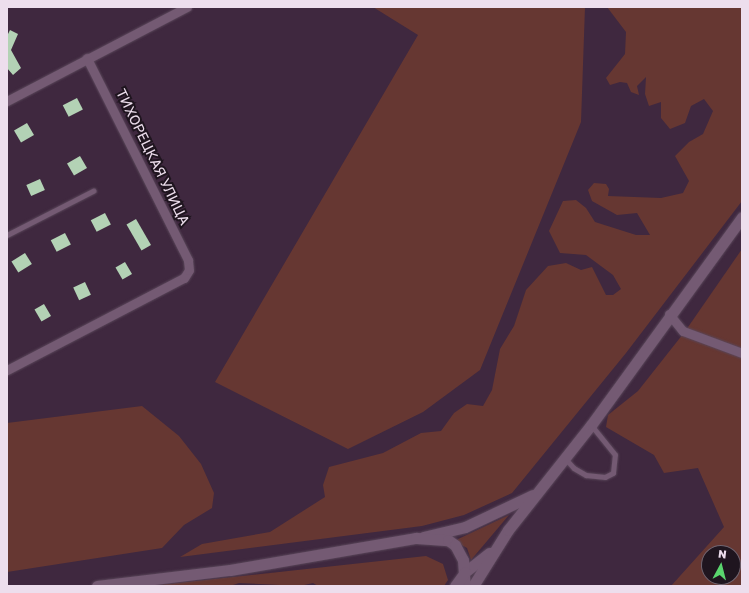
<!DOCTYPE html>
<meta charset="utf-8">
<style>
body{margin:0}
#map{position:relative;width:749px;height:593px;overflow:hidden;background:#3f283f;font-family:"Golos Text",sans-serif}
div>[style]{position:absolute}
.green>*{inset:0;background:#663732}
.building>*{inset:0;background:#b3d2b5;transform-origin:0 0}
.roads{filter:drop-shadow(0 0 1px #594659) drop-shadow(0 0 1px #594659)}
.service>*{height:4.5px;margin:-2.25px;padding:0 2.25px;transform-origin:2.25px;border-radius:2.25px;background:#745a73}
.minor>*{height:9px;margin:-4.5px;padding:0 4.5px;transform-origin:4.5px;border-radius:4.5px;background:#745a73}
.tertiary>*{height:11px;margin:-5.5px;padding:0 5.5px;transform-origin:5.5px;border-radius:5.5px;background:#745a73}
.secondary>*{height:11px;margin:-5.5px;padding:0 5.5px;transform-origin:5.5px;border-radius:5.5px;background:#745a73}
span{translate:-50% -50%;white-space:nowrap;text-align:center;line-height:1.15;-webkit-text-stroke:4px #1f151f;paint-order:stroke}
.street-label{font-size:14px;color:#eddeed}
.frame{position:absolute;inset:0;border:8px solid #eddeed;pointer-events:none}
.north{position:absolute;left:701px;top:545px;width:40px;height:40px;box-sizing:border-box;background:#1f151f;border:1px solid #716571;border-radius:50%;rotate:7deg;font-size:11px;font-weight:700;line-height:16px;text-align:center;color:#eddeed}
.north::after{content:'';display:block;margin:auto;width:14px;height:18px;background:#5ad56e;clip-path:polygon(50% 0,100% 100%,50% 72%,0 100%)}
</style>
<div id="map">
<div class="green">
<i style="clip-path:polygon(373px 7px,585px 7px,581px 122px,480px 370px,423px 412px,348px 449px,215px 382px,418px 35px)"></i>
<i style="clip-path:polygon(607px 7px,742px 7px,742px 201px,626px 353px,512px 493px,464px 515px,422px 526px,180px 557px,202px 544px,270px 532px,325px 497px,323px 485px,329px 467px,383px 453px,421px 433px,441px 431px,454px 413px,467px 404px,483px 406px,492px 390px,500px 349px,514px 326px,526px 290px,548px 266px,566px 263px,581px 270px,592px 267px,606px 295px,613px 295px,621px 289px,613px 275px,586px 255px,560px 253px,549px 231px,563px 201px,576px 200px,586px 208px,595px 222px,636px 235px,650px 235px,637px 213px,617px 215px,592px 201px,588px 190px,594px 183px,606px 184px,609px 189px,608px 196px,661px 198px,683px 193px,689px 181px,675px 156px,689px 142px,703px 134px,713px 111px,704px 99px,691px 106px,685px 123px,670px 129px,661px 118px,661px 102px,649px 106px,645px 94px,646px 77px,637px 86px,639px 95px,631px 92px,627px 83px,620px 82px,610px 85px,606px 78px,625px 54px,626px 32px)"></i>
<i style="clip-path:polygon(742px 249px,742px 351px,686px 330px)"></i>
<i style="clip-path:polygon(evenodd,683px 334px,742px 357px,742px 586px,671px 586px,724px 527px,698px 468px,664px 473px,654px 455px,606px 427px,608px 415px,638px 391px,683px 334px,709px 553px,733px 553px,733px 577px,709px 577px,709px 553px)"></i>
<i style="clip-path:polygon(142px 406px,179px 436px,201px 464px,214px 493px,212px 508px,184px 525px,162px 548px,7px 572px,7px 423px)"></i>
<i style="clip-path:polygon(509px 515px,471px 560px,467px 548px,454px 541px)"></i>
<i style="clip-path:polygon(426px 556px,443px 564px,448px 580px,444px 586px,318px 586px,313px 583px,300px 586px,239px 583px,230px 586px,149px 586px)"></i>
</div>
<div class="building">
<i style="clip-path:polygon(10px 30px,18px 34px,11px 50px,21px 68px,13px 75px,7px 68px,7px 36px)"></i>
<i style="left:77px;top:98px;width:13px;height:16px;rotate:63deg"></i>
<i style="left:27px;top:123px;width:14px;height:15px;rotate:60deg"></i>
<i style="left:80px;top:156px;width:14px;height:15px;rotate:60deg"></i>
<i style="left:40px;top:179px;width:12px;height:15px;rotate:66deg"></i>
<i style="left:105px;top:213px;width:13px;height:16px;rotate:63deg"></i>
<i style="left:136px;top:219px;width:30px;height:11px;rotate:60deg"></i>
<i style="left:65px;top:233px;width:13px;height:16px;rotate:63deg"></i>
<i style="left:25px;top:253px;width:13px;height:16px;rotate:58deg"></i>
<i style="left:125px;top:262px;width:14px;height:11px;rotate:60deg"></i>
<i style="left:85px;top:282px;width:14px;height:13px;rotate:65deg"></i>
<i style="left:44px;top:304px;width:14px;height:11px;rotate:60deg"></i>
</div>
<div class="roads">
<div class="service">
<i style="left:7px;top:235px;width:97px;rotate:-27.1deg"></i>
<i style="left:565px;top:458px;width:13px;rotate:48deg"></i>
<i style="left:574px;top:468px;width:14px;rotate:30deg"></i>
<i style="left:586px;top:475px;width:19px;rotate:6deg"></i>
<i style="left:605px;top:477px;width:9px;rotate:-27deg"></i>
<i style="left:613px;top:473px;width:18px;rotate:-84deg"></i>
<i style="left:615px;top:455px;width:38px;rotate:-129deg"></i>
</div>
<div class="minor">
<i style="left:7px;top:101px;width:203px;rotate:-27.6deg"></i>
<i style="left:669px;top:314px;width:22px;rotate:51deg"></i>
<i style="left:683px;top:331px;width:63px;rotate:20.4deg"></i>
<i style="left:7px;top:370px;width:199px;rotate:-27.5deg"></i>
<i style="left:184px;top:278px;width:9px;rotate:-58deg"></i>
<i style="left:189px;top:270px;width:10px;rotate:-96deg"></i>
<i style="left:188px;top:260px;width:226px;rotate:-116.6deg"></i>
</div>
<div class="tertiary">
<i style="left:423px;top:537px;width:43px;rotate:-13.4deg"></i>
<i style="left:465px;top:527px;width:75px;rotate:-25.2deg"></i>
<i style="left:465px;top:572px;width:31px;rotate:-38deg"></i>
<i style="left:473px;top:586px;width:66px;rotate:-58deg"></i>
<i style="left:508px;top:530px;width:134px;rotate:-51.7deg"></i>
<i style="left:591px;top:425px;width:257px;rotate:-54deg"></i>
</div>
<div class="secondary">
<i style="left:97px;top:586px;width:134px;rotate:-6.9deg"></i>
<i style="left:230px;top:570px;width:189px;rotate:-9.8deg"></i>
<i style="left:416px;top:538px;width:32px;rotate:4deg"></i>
<i style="left:448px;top:540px;width:9px;rotate:36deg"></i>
<i style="left:455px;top:545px;width:17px;rotate:62deg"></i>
<i style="left:463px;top:560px;width:26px;rotate:86deg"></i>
<i style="left:455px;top:586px;width:17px;rotate:-54deg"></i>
</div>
</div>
<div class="street-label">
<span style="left:153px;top:157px;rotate:64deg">ТИХОРЕЦКАЯ УЛИЦА</span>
</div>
<div class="frame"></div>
<div class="north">N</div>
</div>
